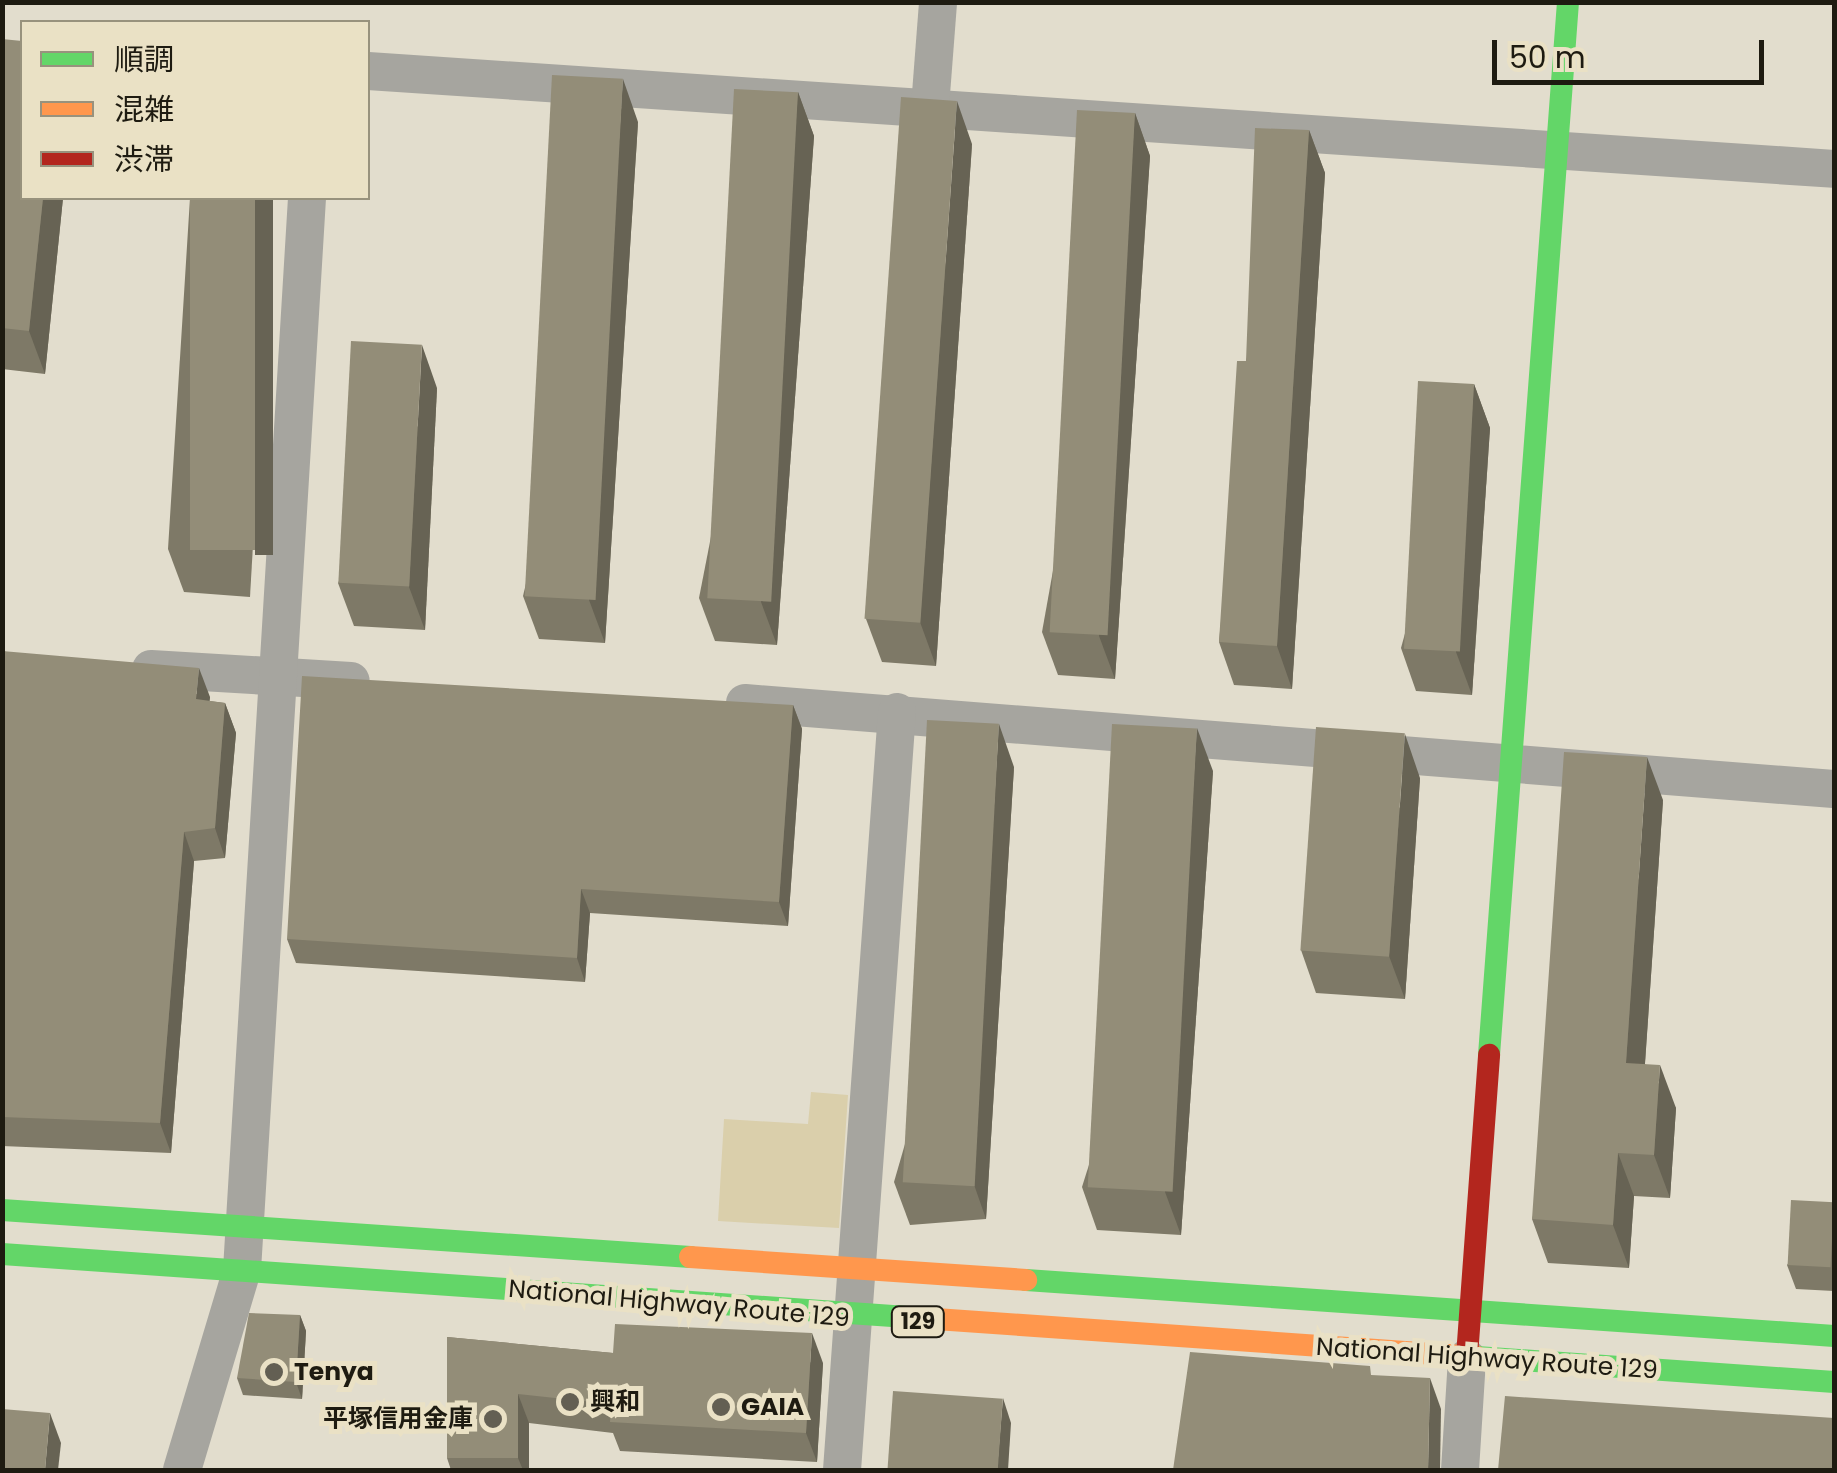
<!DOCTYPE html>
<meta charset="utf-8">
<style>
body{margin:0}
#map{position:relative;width:1837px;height:1473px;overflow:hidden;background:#e2ddcd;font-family:Poppins,"Noto Sans JP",sans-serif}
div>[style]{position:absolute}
.green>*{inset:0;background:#dacfab}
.street>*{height:38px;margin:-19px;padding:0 19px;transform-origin:19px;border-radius:19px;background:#a6a59f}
.fast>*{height:22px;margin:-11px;padding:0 11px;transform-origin:11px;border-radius:11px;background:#63d668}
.slow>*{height:22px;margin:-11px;padding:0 11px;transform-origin:11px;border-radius:11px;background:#ff974d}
.jam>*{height:22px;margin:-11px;padding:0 11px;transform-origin:11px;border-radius:11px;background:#b3261e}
.wall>*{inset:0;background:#7e7967}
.shaded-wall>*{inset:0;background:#676354;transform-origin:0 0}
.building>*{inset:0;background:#938d78;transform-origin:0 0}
.dots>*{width:28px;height:28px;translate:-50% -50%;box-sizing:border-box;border:5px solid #eae1c5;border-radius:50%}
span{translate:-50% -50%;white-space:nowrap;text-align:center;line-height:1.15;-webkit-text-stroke:10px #eae1c5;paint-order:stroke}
.shield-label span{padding:2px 8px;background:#eae1c5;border:2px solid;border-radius:8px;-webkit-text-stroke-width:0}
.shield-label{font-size:22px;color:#1e1b11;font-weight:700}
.street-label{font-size:25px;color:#1e1b11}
.poi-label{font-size:25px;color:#1e1b11;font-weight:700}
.left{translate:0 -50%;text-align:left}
.right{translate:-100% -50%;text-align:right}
.frame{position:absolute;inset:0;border:5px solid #1e1b11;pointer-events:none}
.legend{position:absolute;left:20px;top:20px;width:350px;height:180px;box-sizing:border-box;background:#eae1c5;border:2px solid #98927d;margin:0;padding:12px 18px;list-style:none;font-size:30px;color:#1e1b11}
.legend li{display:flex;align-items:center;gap:20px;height:50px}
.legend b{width:50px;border:2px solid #98927d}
.scale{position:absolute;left:1492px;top:40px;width:272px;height:45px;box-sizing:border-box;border:5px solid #1e1b11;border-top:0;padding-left:12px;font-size:30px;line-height:35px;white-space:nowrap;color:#1e1b11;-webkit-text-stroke:8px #eae1c5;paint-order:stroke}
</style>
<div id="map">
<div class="green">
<i style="clip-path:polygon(811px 1092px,848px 1095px,839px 1228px,718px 1221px,724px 1119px,808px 1124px)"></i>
</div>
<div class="street">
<i style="left:368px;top:71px;width:1469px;rotate:3.82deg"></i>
<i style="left:930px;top:107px;width:105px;rotate:-85.6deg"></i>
<i style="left:151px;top:669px;width:200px;rotate:3.4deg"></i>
<i style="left:745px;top:703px;width:1092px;rotate:4.52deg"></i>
<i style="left:182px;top:1470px;width:209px;rotate:-73.3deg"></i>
<i style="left:242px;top:1270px;width:1074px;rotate:-86.53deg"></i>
<i style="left:842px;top:1470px;width:760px;rotate:-85.85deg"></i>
<i style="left:1460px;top:1470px;width:112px;rotate:-86.4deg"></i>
</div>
<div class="fast">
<i style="left:1489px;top:1055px;width:1056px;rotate:-85.71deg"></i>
<i style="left:2px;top:1210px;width:690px;rotate:3.91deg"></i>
<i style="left:2px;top:1254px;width:907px;rotate:3.98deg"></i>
<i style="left:1026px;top:1280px;width:810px;rotate:3.96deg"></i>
<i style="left:1477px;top:1357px;width:358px;rotate:4deg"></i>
</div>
<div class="slow">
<i style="left:690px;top:1257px;width:337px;rotate:3.9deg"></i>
<i style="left:907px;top:1317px;width:571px;rotate:4.01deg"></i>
</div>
<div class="jam">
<i style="left:1467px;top:1356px;width:302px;rotate:-85.8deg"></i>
</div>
<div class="wall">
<i style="clip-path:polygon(2px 39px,22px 198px,63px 198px,45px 374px,2px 369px)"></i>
<i style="clip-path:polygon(798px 92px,814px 136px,777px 645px,715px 641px,699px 598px)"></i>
<i style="clip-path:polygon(1135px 113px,1150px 156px,1115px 679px,1058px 675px,1042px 632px)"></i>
<i style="clip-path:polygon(638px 122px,605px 643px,539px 639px,523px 596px)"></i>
<i style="clip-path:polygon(1309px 130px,1325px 173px,1292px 689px,1234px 685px,1219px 642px,1246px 361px)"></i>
<i style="clip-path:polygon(972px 144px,936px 666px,882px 662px,866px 619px)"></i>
<i style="clip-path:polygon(190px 198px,273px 198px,250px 597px,184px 592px,168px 549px)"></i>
<i style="clip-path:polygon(1474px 384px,1490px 428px,1472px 695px,1416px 691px,1401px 648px)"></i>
<i style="clip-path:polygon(437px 388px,425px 630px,354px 626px,338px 583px)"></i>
<i style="clip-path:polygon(2px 651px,210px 697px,209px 701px,225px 703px,236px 733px,225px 858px,194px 861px,171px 1153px,2px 1146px)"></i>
<i style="clip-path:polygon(793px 705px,802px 729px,788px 926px,590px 913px,585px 982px,296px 963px,287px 939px)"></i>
<i style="clip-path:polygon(1014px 767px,986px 1219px,910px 1225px,894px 1182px)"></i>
<i style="clip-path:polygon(1213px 771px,1181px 1235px,1097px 1230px,1082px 1187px)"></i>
<i style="clip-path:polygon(1420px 778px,1405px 999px,1316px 993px,1301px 950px)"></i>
<i style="clip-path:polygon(1663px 800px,1645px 1064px,1676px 1108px,1670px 1198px,1634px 1196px,1629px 1268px,1548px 1263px,1532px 1219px)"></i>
<i style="clip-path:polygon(1834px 1202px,1834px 1291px,1796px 1289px,1787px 1265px)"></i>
<i style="clip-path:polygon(300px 1315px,306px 1331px,302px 1399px,243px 1395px,237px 1378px)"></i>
<i style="clip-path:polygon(447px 1337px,613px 1353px,823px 1363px,817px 1462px,620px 1451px,613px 1433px,529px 1423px,529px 1470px,451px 1470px,447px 1458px)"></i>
</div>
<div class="shaded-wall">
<i style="clip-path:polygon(623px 79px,638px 122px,605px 643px,589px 600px)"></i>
<i style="clip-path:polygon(798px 92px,814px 136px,777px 645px,761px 602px)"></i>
<i style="clip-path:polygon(957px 101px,972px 144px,936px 666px,920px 622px)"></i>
<i style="clip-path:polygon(1135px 113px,1150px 156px,1115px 679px,1099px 636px)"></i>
<i style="clip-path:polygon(1309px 130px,1325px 173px,1292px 689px,1277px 646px)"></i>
<i style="clip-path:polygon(43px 198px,63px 198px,45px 374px,29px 331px)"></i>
<i style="left:255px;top:198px;width:18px;height:357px"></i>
<i style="clip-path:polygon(422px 345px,437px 388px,425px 630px,409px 587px)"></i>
<i style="clip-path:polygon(1474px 384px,1490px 428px,1472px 695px,1456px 652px)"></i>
<i style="clip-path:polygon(199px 668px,210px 697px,207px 729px,196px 699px)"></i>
<i style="clip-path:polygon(225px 703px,236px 733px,225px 858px,215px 828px)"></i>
<i style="clip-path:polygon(793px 705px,802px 729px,788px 926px,779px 902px)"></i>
<i style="clip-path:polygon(999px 724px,1014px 767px,986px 1219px,971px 1176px)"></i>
<i style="clip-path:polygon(1197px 728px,1213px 771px,1181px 1235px,1165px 1192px)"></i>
<i style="clip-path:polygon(1405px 734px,1420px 778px,1405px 999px,1389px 956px)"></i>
<i style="clip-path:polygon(1647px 757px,1663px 800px,1642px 1106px,1626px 1063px)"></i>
<i style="clip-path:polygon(184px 832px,194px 861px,171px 1153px,160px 1123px)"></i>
<i style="clip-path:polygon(581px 889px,590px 913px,585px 982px,577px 958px)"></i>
<i style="clip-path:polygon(1660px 1065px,1676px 1108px,1670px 1198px,1654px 1155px)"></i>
<i style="clip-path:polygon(1618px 1153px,1634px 1196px,1629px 1268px,1613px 1225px)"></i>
<i style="clip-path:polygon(300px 1315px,306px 1331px,302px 1399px,296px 1382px)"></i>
<i style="clip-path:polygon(812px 1333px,823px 1363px,817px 1462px,806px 1433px)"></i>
<i style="clip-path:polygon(1430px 1378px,1441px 1409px,1440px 1470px,1428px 1470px)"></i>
<i style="clip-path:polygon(518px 1394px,529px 1423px,529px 1470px,523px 1470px,518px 1458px)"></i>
<i style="clip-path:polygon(1003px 1398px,1011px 1423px,1008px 1470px,997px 1470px)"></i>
<i style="clip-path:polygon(50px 1413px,61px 1443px,58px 1470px,45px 1470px)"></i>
</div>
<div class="building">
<i style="clip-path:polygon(2px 39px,22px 41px,22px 198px,43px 198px,29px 331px,2px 328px)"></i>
<i style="left:552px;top:75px;width:71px;height:522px;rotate:3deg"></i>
<i style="left:734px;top:89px;width:64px;height:510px;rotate:3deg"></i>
<i style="left:901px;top:97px;width:56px;height:523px;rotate:4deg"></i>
<i style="left:1077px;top:110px;width:58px;height:523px;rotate:3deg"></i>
<i style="clip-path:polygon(1255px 128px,1309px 130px,1277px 646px,1219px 642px,1237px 361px,1246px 361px)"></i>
<i style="left:190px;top:198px;width:65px;height:352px"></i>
<i style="left:351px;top:341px;width:71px;height:242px;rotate:3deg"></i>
<i style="left:1418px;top:381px;width:56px;height:268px;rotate:3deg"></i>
<i style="clip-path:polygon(2px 651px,199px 668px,196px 699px,225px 703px,215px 828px,184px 832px,160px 1123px,2px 1117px)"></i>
<i style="clip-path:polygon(302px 676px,793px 705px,779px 902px,581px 889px,577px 958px,287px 939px)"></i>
<i style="left:927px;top:720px;width:72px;height:463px;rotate:3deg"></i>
<i style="left:1112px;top:724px;width:85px;height:464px;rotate:3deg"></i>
<i style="left:1316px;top:727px;width:89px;height:224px;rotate:4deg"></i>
<i style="clip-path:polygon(1564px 752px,1647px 757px,1626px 1063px,1660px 1065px,1654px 1155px,1618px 1153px,1613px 1225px,1532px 1219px)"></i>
<i style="left:1791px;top:1200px;width:43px;height:65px;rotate:3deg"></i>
<i style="clip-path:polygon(249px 1313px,300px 1315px,296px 1382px,237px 1378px)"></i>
<i style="clip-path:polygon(615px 1324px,812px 1333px,806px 1433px,610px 1422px,611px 1404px,518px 1394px,518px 1458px,447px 1458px,447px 1337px,613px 1353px)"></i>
<i style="clip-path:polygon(1190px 1352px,1370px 1366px,1371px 1375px,1430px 1378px,1428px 1470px,1173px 1470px)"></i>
<i style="left:893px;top:1391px;width:110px;height:79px;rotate:4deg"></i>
<i style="clip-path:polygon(1505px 1396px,1834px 1418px,1834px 1470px,1498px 1470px)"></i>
<i style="clip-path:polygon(2px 1409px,50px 1413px,45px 1470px,2px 1470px)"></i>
</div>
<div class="dots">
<i style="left:274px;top:1372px;background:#635f53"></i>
<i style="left:570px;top:1402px;background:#635f53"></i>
<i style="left:721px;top:1407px;background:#635f53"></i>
<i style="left:493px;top:1419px;background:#635f53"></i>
</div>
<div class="shield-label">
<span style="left:918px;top:1322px">129</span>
</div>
<div class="street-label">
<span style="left:679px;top:1304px;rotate:5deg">National Highway Route 129</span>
<span style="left:1487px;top:1359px;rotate:4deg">National Highway Route 129</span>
</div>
<div class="poi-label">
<span class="left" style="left:294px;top:1372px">Tenya</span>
<span class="left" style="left:590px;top:1402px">興和</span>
<span class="left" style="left:741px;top:1407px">GAIA</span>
<span class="right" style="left:473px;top:1419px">平塚信用金庫</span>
</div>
<div class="frame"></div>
<ul class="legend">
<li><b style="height:12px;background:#63d668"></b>順調</li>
<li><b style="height:12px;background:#ff974d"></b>混雑</li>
<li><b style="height:12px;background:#b3261e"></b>渋滞</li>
</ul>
<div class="scale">50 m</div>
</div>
